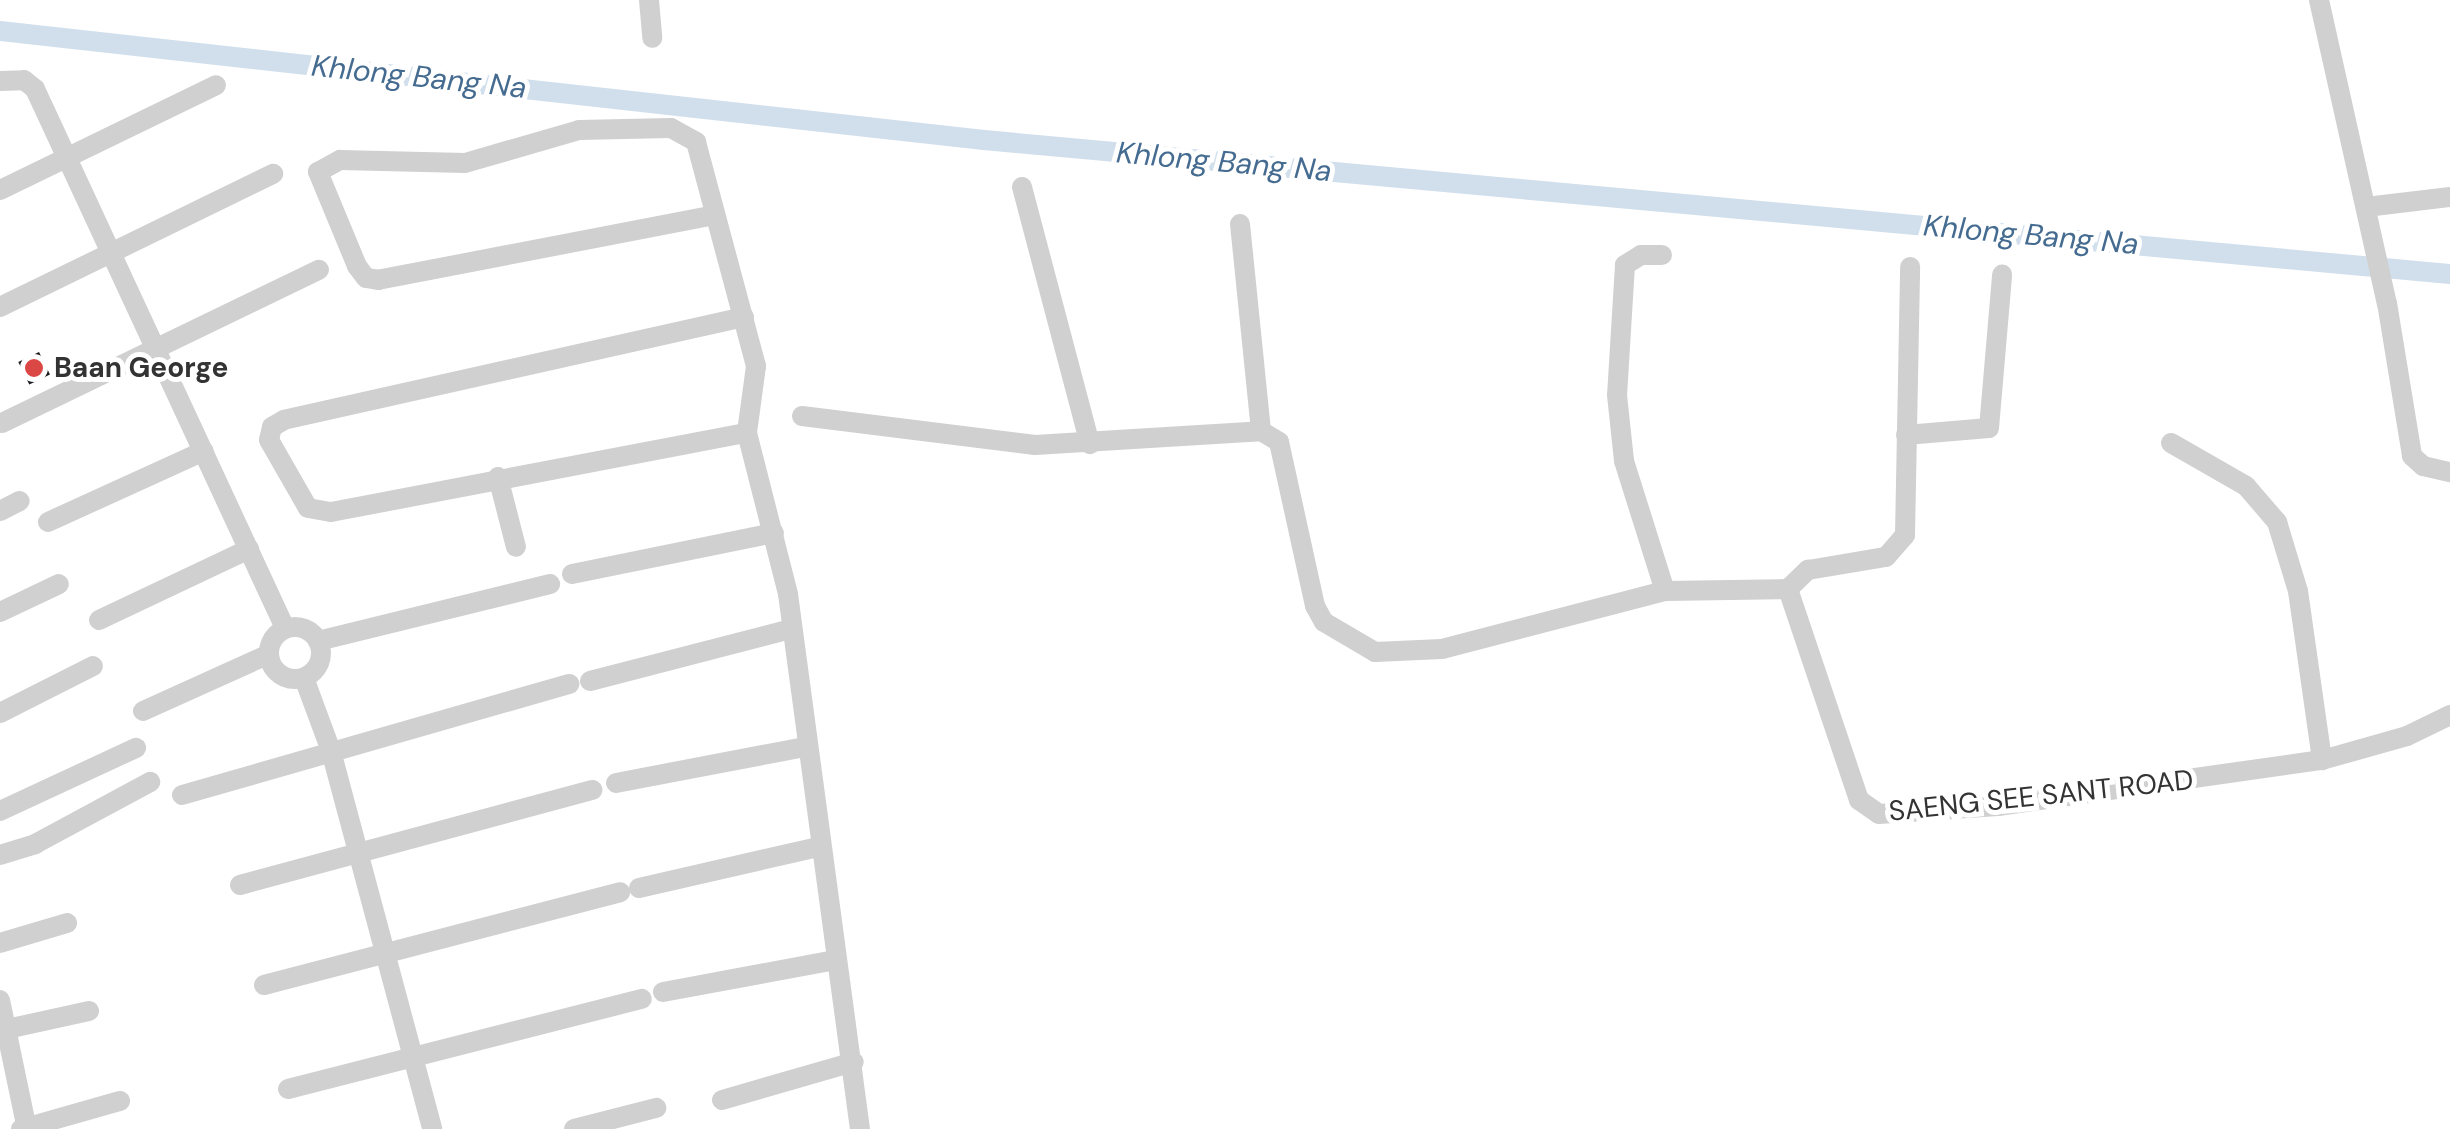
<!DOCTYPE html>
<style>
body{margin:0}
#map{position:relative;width:2450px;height:1129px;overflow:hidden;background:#fff;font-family:"DM Sans",sans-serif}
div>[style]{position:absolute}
.canal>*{height:20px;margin:-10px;padding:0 10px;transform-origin:10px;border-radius:10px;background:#d1dfec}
.building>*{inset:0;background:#1a1a1a;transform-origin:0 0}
.minor>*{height:20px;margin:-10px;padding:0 10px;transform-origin:10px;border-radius:10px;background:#d0d0d0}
.minor>.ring{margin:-10px;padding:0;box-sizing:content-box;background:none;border:20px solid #d0d0d0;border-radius:50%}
.dots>*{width:28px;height:28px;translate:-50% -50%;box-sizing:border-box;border:5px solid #fff;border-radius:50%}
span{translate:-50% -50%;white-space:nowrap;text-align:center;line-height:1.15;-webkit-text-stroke:10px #fff;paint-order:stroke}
.poi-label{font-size:28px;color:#333;font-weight:700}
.left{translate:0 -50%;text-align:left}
.street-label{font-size:28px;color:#333}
.water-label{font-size:30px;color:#456c90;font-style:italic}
</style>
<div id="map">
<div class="canal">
<i style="left:0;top:31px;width:990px;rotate:6.32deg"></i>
<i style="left:984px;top:140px;width:1472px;rotate:5.22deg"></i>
</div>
<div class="building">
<i style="left:39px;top:352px;width:25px;height:23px;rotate:64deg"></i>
</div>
<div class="minor">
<i style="left:649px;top:0;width:38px;rotate:85deg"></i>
<i style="left:2319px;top:0;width:311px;rotate:77.4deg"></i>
<i style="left:2387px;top:303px;width:155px;rotate:80.7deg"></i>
<i style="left:2412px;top:456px;width:15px;rotate:42deg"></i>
<i style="left:2423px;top:466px;width:28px;rotate:13deg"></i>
<i style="left:0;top:81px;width:24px;rotate:-2deg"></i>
<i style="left:24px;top:80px;width:14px;rotate:39deg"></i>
<i style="left:35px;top:89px;width:594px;rotate:65.12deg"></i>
<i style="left:1022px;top:187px;width:266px;rotate:75.2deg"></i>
<i style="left:0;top:190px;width:240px;rotate:-25.9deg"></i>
<i style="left:2366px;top:207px;width:85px;rotate:-6.8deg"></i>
<i style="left:715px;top:215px;width:342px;rotate:169.1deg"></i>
<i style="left:379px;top:280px;width:13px;rotate:-171deg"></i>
<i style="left:366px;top:278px;width:15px;rotate:-127deg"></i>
<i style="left:357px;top:266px;width:102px;rotate:-112.5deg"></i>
<i style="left:318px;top:172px;width:25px;rotate:-29deg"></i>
<i style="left:340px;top:160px;width:125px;rotate:1.4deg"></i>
<i style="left:465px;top:163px;width:119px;rotate:-16.1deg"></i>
<i style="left:579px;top:130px;width:92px;rotate:-1.2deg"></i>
<i style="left:671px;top:128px;width:29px;rotate:29deg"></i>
<i style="left:696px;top:142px;width:232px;rotate:75deg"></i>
<i style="left:756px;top:366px;width:68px;rotate:97.7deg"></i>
<i style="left:747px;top:433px;width:166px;rotate:75.7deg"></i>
<i style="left:788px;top:594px;width:540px;rotate:82.34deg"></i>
<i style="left:1240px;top:224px;width:208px;rotate:84.2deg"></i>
<i style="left:1662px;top:255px;width:21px;rotate:180deg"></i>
<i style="left:1641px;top:255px;width:19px;rotate:148deg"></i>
<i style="left:1625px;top:265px;width:130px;rotate:93.5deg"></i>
<i style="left:1617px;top:395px;width:66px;rotate:83.9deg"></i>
<i style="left:1624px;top:461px;width:136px;rotate:72.5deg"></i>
<i style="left:0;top:307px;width:304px;rotate:-26deg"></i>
<i style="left:744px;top:317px;width:471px;rotate:167.4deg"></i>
<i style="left:284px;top:420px;width:14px;rotate:150deg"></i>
<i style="left:272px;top:427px;width:13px;rotate:103deg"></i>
<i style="left:269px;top:440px;width:78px;rotate:60.2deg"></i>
<i style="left:308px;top:508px;width:23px;rotate:10deg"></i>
<i style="left:331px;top:512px;width:423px;rotate:-10.8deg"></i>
<i style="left:802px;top:416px;width:235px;rotate:7.1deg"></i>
<i style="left:1035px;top:445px;width:226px;rotate:-3.5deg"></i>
<i style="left:1261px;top:431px;width:21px;rotate:31deg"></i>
<i style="left:1279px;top:442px;width:168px;rotate:77.6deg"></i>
<i style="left:1315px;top:606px;width:18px;rotate:61deg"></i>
<i style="left:1324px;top:622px;width:59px;rotate:30.5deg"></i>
<i style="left:1375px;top:652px;width:67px;rotate:-2.6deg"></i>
<i style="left:1442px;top:649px;width:230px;rotate:-14.6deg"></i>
<i style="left:1665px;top:591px;width:123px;rotate:-0.9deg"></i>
<i style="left:1788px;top:589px;width:223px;rotate:71.4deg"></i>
<i style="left:1859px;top:800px;width:24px;rotate:35deg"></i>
<i style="left:1879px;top:814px;width:119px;rotate:-3.8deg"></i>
<i style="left:1998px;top:806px;width:327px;rotate:-8.1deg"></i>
<i style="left:2322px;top:760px;width:88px;rotate:-15.8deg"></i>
<i style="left:2407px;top:736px;width:48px;rotate:-26deg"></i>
<i style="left:2px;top:423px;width:352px;rotate:-25.8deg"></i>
<i style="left:1906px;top:435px;width:83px;rotate:-4.8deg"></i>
<i style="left:1989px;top:428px;width:154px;rotate:-85.1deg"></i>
<i style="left:2171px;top:443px;width:86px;rotate:29.8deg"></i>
<i style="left:2246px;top:486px;width:48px;rotate:49.3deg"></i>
<i style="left:2277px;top:522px;width:72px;rotate:73.1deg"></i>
<i style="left:2298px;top:591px;width:171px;rotate:81.9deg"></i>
<i style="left:498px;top:477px;width:72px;rotate:75.6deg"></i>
<i style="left:0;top:511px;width:22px;rotate:-27deg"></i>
<i style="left:48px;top:522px;width:171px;rotate:-24.5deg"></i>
<i style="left:572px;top:574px;width:206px;rotate:-11.5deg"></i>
<i style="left:1788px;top:589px;width:28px;rotate:-44deg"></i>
<i style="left:1808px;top:570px;width:79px;rotate:-9.5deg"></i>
<i style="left:1886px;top:557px;width:29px;rotate:-49deg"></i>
<i style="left:1905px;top:535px;width:268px;rotate:-88.9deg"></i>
<i style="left:0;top:612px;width:65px;rotate:-25.4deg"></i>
<i style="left:99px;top:620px;width:166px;rotate:-25.3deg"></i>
<i class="ring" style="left:269px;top:627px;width:32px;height:32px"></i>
<i style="left:318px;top:641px;width:239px;rotate:-13.8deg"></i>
<i style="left:304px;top:678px;width:78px;rotate:69.7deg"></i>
<i style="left:331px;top:751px;width:391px;rotate:75deg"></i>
<i style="left:590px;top:681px;width:208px;rotate:-14.5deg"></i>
<i style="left:143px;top:711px;width:138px;rotate:-24.3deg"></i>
<i style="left:0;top:713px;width:104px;rotate:-26.8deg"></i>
<i style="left:616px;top:783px;width:191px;rotate:-10.8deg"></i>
<i style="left:182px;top:795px;width:403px;rotate:-16deg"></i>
<i style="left:0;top:811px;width:150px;rotate:-24.9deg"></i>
<i style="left:0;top:855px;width:37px;rotate:-17deg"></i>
<i style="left:35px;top:844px;width:131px;rotate:-28.3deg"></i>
<i style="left:240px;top:885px;width:365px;rotate:-15.1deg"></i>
<i style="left:639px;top:888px;width:184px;rotate:-12.9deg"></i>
<i style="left:0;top:943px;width:70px;rotate:-16.6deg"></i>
<i style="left:264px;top:985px;width:368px;rotate:-14.6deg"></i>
<i style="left:663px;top:992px;width:176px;rotate:-10.5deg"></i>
<i style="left:0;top:1000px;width:132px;rotate:78.2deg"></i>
<i style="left:7px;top:1029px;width:84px;rotate:-12.4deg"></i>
<i style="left:288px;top:1089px;width:365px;rotate:-14.3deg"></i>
<i style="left:722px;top:1100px;width:137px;rotate:-16.1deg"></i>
<i style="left:21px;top:1129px;width:103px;rotate:-15.8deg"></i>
<i style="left:574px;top:1129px;width:85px;rotate:-14.4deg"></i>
</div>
<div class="dots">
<i style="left:34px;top:368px;background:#da4745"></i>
</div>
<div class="poi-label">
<span class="left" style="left:54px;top:368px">Baan George</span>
</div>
<div class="street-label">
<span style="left:2041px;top:796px;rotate:-6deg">SAENG SEE SANT ROAD</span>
</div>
<div class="water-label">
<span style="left:419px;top:77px;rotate:6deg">Khlong Bang Na</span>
<span style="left:1224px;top:162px;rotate:5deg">Khlong Bang Na</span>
<span style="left:2031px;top:235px;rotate:5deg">Khlong Bang Na</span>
</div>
</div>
